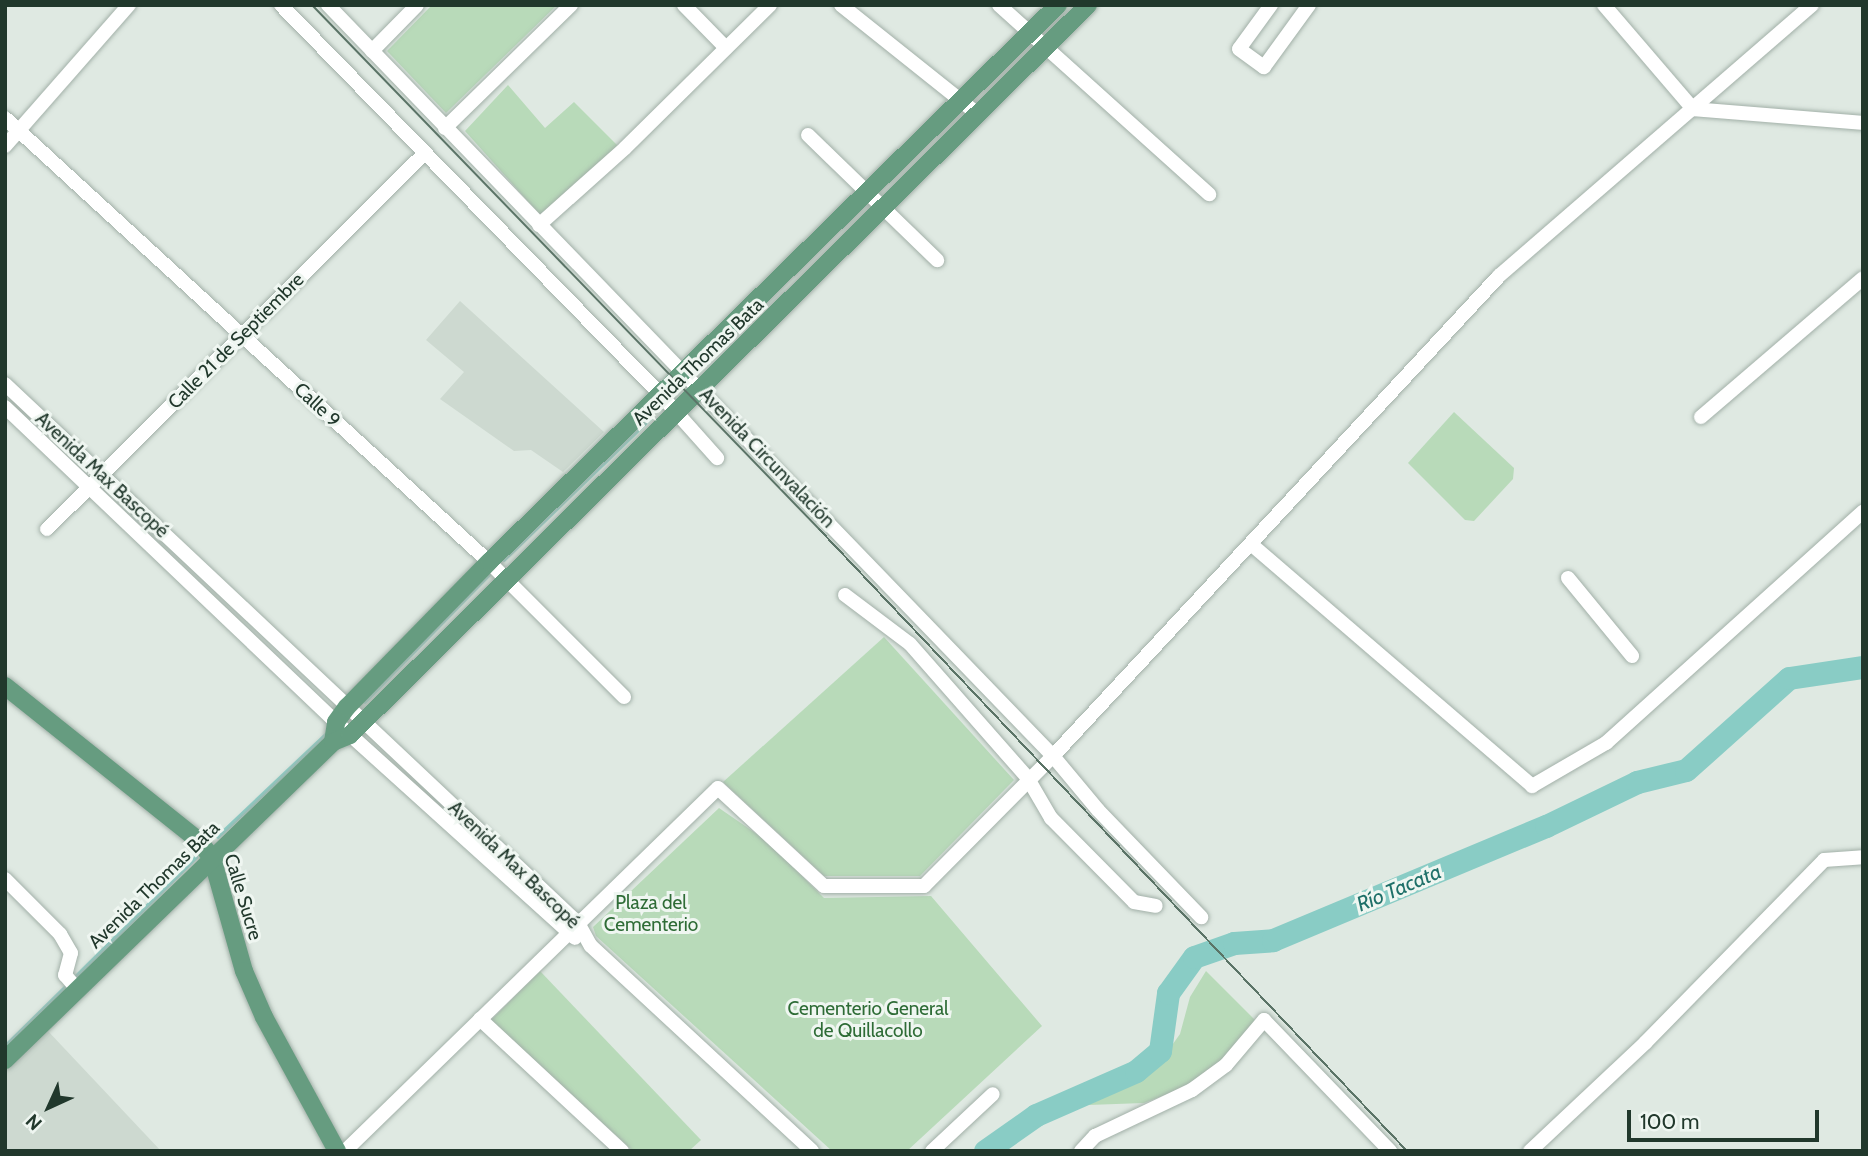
<!DOCTYPE html>
<meta charset="utf-8">
<style>
body{margin:0}
#map{position:relative;width:1868px;height:1156px;overflow:hidden;background:#dfe9e2;font-family:Cabin,sans-serif}
div>[style]{position:absolute}
.built>*{inset:0;background:#cdd9d0}
.green>*{inset:0;background:#b8dab9}
.stream>*{height:3.5px;margin:-1.75px;padding:0 1.75px;transform-origin:1.75px;border-radius:1.75px;background:#89ccc5}
.river>*{height:23px;margin:-11.5px;padding:0 11.5px;transform-origin:11.5px;border-radius:11.5px;background:#89ccc5}
.roads{filter:drop-shadow(0 0 2px #a2b0a8) drop-shadow(0 0 2px #a2b0a8)}
.minor>*{height:14px;margin:-7px;padding:0 7px;transform-origin:7px;border-radius:7px;background:#fff}
.major>*{height:18px;margin:-9px;padding:0 9px;transform-origin:9px;border-radius:9px;background:#669c80}
.tram>*{height:2px;margin:-1px;padding:0 1px;transform-origin:1px;border-radius:1px;background:#5b7467}
span{translate:-50% -50%;white-space:nowrap;text-align:center;line-height:1.15;-webkit-text-stroke:6px #eff6f1;paint-order:stroke}
.street-label{font-size:19px;color:#21382c}
.park-label{font-size:19px;color:#2e6c36}
.water-label{font-size:21px;color:#1f7069;font-style:italic}
.frame{position:absolute;inset:0;border:7px solid #21382c;pointer-events:none}
.north{position:absolute;left:14px;top:1072px;width:70px;height:70px;-webkit-text-stroke:5px #eff6f1;paint-order:stroke;rotate:225deg;font-size:19px;font-weight:700;line-height:28px;text-align:center;color:#21382c}
.north::after{content:'';display:block;margin:auto;width:24px;height:32px;background:#21382c;clip-path:polygon(50% 0,100% 100%,50% 72%,0 100%)}
.scale{position:absolute;left:1627px;top:1110px;width:192px;height:32px;box-sizing:border-box;border:4px solid #21382c;border-top:0;padding-left:9px;font-size:21px;line-height:24px;white-space:nowrap;color:#21382c;-webkit-text-stroke:5px #eff6f1;paint-order:stroke}
</style>
<div id="map">
<div class="built">
<i style="clip-path:polygon(460px 301px,604px 432px,563px 472px,531px 450px,514px 451px,440px 399px,464px 372px,426px 340px)"></i>
<i style="clip-path:polygon(47px 1030px,161px 1151px,5px 1151px,5px 1071px)"></i>
</div>
<div class="green">
<i style="clip-path:polygon(432px 5px,557px 5px,446px 113px,387px 51px)"></i>
<i style="clip-path:polygon(508px 85px,545px 128px,574px 102px,618px 146px,541px 216px,465px 131px)"></i>
<i style="clip-path:polygon(1454px 412px,1514px 468px,1513px 479px,1474px 521px,1465px 520px,1408px 463px)"></i>
<i style="clip-path:polygon(884px 637px,1014px 780px,920px 876px,824px 876px,723px 782px)"></i>
<i style="clip-path:polygon(719px 808px,767px 841px,824px 898px,931px 896px,1042px 1026px,907px 1151px,832px 1151px,596px 936px,593px 927px)"></i>
<i style="clip-path:polygon(540px 971px,701px 1140px,689px 1151px,633px 1151px,491px 1020px)"></i>
<i style="clip-path:polygon(1206px 971px,1256px 1021px,1217px 1066px,1178px 1090px,1144px 1103px,1088px 1105px,1155px 1069px,1180px 1034px,1190px 997px)"></i>
</div>
<div class="stream">
<i style="left:504px;top:560px;width:204px;rotate:-44deg"></i>
<i style="left:365px;top:702px;width:177px;rotate:-45.7deg"></i>
<i style="left:218px;top:837px;width:151px;rotate:-43.4deg"></i>
<i style="left:77px;top:976px;width:168px;rotate:-44.8deg"></i>
<i style="left:5px;top:1047px;width:84px;rotate:-44.5deg"></i>
</div>
<div class="river">
<i style="left:985px;top:1151px;width:62px;rotate:-35.2deg"></i>
<i style="left:1036px;top:1115px;width:109px;rotate:-23.7deg"></i>
<i style="left:1136px;top:1071px;width:31px;rotate:-40deg"></i>
<i style="left:1160px;top:1051px;width:59px;rotate:-82.1deg"></i>
<i style="left:1168px;top:993px;width:44px;rotate:-54.2deg"></i>
<i style="left:1194px;top:957px;width:42px;rotate:-19.3deg"></i>
<i style="left:1234px;top:943px;width:39px;rotate:-4deg"></i>
<i style="left:1273px;top:940px;width:296px;rotate:-22.7deg"></i>
<i style="left:1546px;top:826px;width:101px;rotate:-25.8deg"></i>
<i style="left:1637px;top:782px;width:50px;rotate:-13.8deg"></i>
<i style="left:1686px;top:770px;width:138px;rotate:-41.8deg"></i>
<i style="left:1789px;top:678px;width:75px;rotate:-8.5deg"></i>
</div>
<div class="roads">
<div class="minor">
<i style="left:281px;top:5px;width:543px;rotate:45.75deg"></i>
<i style="left:660px;top:394px;width:86px;rotate:48.3deg"></i>
<i style="left:328px;top:5px;width:1044px;rotate:46.01deg"></i>
<i style="left:1053px;top:756px;width:70px;rotate:50.2deg"></i>
<i style="left:1098px;top:810px;width:149px;rotate:46.1deg"></i>
<i style="left:684px;top:5px;width:60px;rotate:45.7deg"></i>
<i style="left:841px;top:5px;width:176px;rotate:38.6deg"></i>
<i style="left:999px;top:5px;width:283px;rotate:42deg"></i>
<i style="left:1271px;top:5px;width:54px;rotate:126deg"></i>
<i style="left:1239px;top:49px;width:31px;rotate:36deg"></i>
<i style="left:1264px;top:67px;width:77px;rotate:-54deg"></i>
<i style="left:1604px;top:5px;width:137px;rotate:49.4deg"></i>
<i style="left:1693px;top:109px;width:171px;rotate:4.7deg"></i>
<i style="left:372px;top:51px;width:64px;rotate:-45.6deg"></i>
<i style="left:5px;top:118px;width:657px;rotate:42.53deg"></i>
<i style="left:489px;top:562px;width:191px;rotate:45deg"></i>
<i style="left:445px;top:128px;width:176px;rotate:-44.3deg"></i>
<i style="left:808px;top:135px;width:180px;rotate:44.1deg"></i>
<i style="left:5px;top:146px;width:188px;rotate:-48.7deg"></i>
<i style="left:539px;top:225px;width:115px;rotate:-41.8deg"></i>
<i style="left:625px;top:148px;width:204px;rotate:-44.6deg"></i>
<i style="left:5px;top:384px;width:787px;rotate:43.25deg"></i>
<i style="left:578px;top:923px;width:26px;rotate:61deg"></i>
<i style="left:591px;top:946px;width:301px;rotate:42.8deg"></i>
<i style="left:5px;top:407px;width:457px;rotate:43.6deg"></i>
<i style="left:336px;top:722px;width:322px;rotate:42.1deg"></i>
<i style="left:1701px;top:417px;width:213px;rotate:-40.6deg"></i>
<i style="left:47px;top:529px;width:533px;rotate:-44.85deg"></i>
<i style="left:1251px;top:544px;width:371px;rotate:40.7deg"></i>
<i style="left:1532px;top:786px;width:86px;rotate:-30.2deg"></i>
<i style="left:1606px;top:743px;width:346px;rotate:-42deg"></i>
<i style="left:1568px;top:578px;width:101px;rotate:50.6deg"></i>
<i style="left:845px;top:595px;width:81px;rotate:37deg"></i>
<i style="left:910px;top:644px;width:177px;rotate:48.7deg"></i>
<i style="left:1027px;top:777px;width:48px;rotate:59.7deg"></i>
<i style="left:1051px;top:818px;width:118px;rotate:45.3deg"></i>
<i style="left:1134px;top:902px;width:22px;rotate:10deg"></i>
<i style="left:5px;top:879px;width:78px;rotate:45deg"></i>
<i style="left:60px;top:934px;width:22px;rotate:60deg"></i>
<i style="left:71px;top:953px;width:23px;rotate:105deg"></i>
<i style="left:65px;top:975px;width:18px;rotate:49deg"></i>
<i style="left:480px;top:1019px;width:194px;rotate:42.9deg"></i>
<i style="left:345px;top:1151px;width:520px;rotate:-44.22deg"></i>
<i style="left:718px;top:788px;width:144px;rotate:42.8deg"></i>
<i style="left:824px;top:886px;width:100px"></i>
<i style="left:924px;top:886px;width:183px;rotate:-45.2deg"></i>
<i style="left:1053px;top:756px;width:655px;rotate:-47.1deg"></i>
<i style="left:1499px;top:276px;width:414px;rotate:-40.9deg"></i>
<i style="left:932px;top:1151px;width:83px;rotate:-43.1deg"></i>
<i style="left:1081px;top:1151px;width:21px;rotate:-47deg"></i>
<i style="left:1095px;top:1136px;width:107px;rotate:-25.4deg"></i>
<i style="left:1192px;top:1090px;width:42px;rotate:-36.3deg"></i>
<i style="left:1226px;top:1065px;width:59px;rotate:-49.8deg"></i>
<i style="left:1264px;top:1020px;width:182px;rotate:46.1deg"></i>
<i style="left:1530px;top:1151px;width:158px;rotate:-43.2deg"></i>
<i style="left:1645px;top:1043px;width:256px;rotate:-45.6deg"></i>
<i style="left:1824px;top:860px;width:39px;rotate:-4deg"></i>
</div>
<div class="major">
<i style="left:5px;top:686px;width:248px;rotate:38.6deg"></i>
<i style="left:199px;top:841px;width:21px;rotate:53deg"></i>
<i style="left:212px;top:858px;width:117px;rotate:74.2deg"></i>
<i style="left:244px;top:971px;width:50px;rotate:66.5deg"></i>
<i style="left:264px;top:1017px;width:153px;rotate:61.4deg"></i>
<i style="left:333px;top:742px;width:20px;rotate:-81deg"></i>
<i style="left:336px;top:722px;width:19px;rotate:-54deg"></i>
<i style="left:347px;top:707px;width:203px;rotate:-45.6deg"></i>
<i style="left:489px;top:562px;width:796px;rotate:-44.39deg"></i>
<i style="left:5px;top:1060px;width:457px;rotate:-44.1deg"></i>
<i style="left:333px;top:742px;width:18px;rotate:-22deg"></i>
<i style="left:350px;top:735px;width:1038px;rotate:-44.69deg"></i>
</div>
</div>
<div class="tram">
<i style="left:312px;top:5px;width:729px;rotate:45.94deg"></i>
<i style="left:819px;top:529px;width:856px;rotate:46.61deg"></i>
</div>
<div class="street-label">
<span style="left:236px;top:341px;rotate:-45deg">Calle 21 de Septiembre</span>
<span style="left:698px;top:362px;rotate:-44deg">Avenida Thomas Bata</span>
<span style="left:317px;top:405px;rotate:43deg">Calle 9</span>
<span style="left:767px;top:458px;rotate:46deg">Avenida Circunvalación</span>
<span style="left:102px;top:475px;rotate:43deg">Avenida Max Bascopé</span>
<span style="left:514px;top:865px;rotate:44deg">Avenida Max Bascopé</span>
<span style="left:154px;top:885px;rotate:-44deg">Avenida Thomas Bata</span>
<span style="left:243px;top:897px;rotate:73deg">Calle Sucre</span>
</div>
<div class="park-label">
<span style="left:651px;top:914px">Plaza del<br>Cementerio</span>
<span style="left:868px;top:1020px">Cementerio General<br>de Quillacollo</span>
</div>
<div class="water-label">
<span style="left:1399px;top:888px;rotate:-23deg">Río Tacata</span>
</div>
<div class="frame"></div>
<div class="north">N</div>
<div class="scale">100 m</div>
</div>
